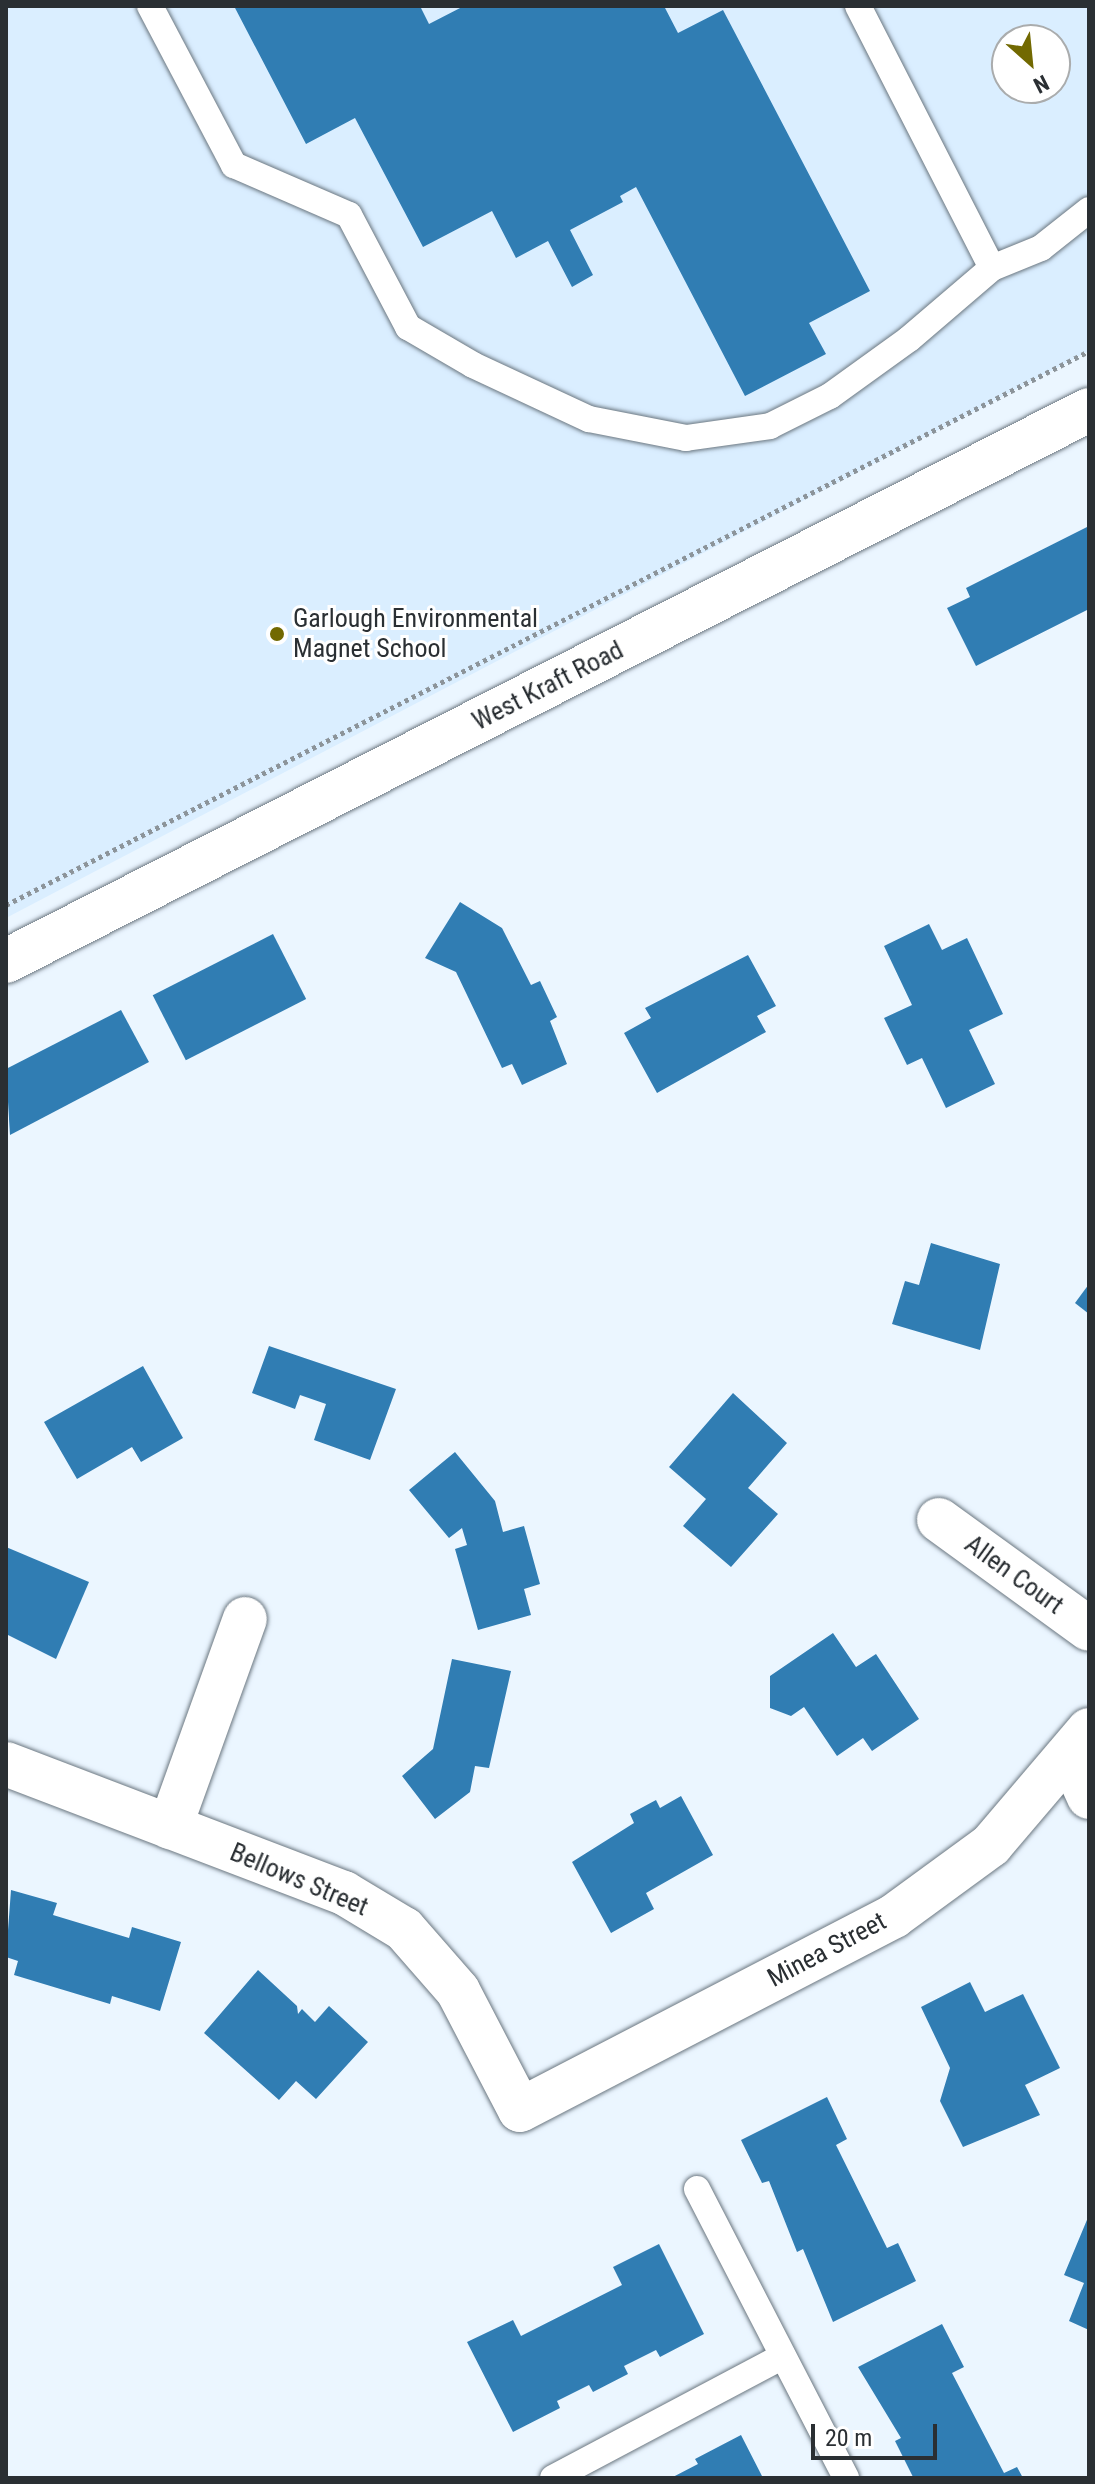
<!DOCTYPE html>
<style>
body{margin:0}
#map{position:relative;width:1095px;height:2484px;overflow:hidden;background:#ebf6ff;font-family:"Roboto Condensed",sans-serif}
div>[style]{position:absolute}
.built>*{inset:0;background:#daeeff}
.building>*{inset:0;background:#307db3;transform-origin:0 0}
.path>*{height:5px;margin-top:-2.5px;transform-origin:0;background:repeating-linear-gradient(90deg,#8c949a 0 4px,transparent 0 8px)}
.roads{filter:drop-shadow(0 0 2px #6b7781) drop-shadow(0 0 2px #6b7781)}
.lane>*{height:26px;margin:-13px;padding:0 13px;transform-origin:13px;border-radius:13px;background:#fff}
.street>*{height:44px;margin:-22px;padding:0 22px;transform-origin:22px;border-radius:22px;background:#fff}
.dots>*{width:22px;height:22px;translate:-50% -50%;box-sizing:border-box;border:4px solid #fff;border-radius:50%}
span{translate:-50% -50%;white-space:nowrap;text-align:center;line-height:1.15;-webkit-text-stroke:6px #fff;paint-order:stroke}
.poi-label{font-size:26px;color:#2a2f33}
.left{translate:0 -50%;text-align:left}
.street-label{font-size:26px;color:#2a2f33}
.frame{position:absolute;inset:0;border:8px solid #2a2f33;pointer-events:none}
.north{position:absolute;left:991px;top:24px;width:80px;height:80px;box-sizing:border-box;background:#fff;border:2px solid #aaacad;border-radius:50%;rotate:153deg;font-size:22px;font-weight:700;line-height:32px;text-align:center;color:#2a2f33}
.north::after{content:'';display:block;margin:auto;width:28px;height:36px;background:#726901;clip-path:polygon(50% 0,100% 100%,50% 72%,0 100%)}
.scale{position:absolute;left:811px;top:2424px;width:126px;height:36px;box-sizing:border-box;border:4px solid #2a2f33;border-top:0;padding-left:10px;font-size:24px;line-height:28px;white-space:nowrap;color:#2a2f33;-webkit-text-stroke:6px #fff;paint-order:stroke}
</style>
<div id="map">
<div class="built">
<i style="clip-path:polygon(evenodd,6px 6px,1089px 6px,1089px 351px,6px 918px,6px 6px,1007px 40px,1055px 40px,1055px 88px,1007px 88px,1007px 40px)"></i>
</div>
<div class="building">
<i style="clip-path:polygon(234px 6px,420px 6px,429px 24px,464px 6px,664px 6px,678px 33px,723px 10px,870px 291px,809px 323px,826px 354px,745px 396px,636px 187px,620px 196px,623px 202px,570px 230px,593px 275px,572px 287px,548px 241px,516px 258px,492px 211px,423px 247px,355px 118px,306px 144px)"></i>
<i style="clip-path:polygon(1089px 526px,1089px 609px,976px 666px,947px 608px,970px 597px,966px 588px)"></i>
<i style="clip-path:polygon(460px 902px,502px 928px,531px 985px,540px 981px,557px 1017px,550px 1021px,567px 1064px,522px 1085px,512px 1064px,502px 1068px,456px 972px,425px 958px)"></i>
<i style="clip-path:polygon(929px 924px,942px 950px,967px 938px,1003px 1014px,969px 1030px,995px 1084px,946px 1108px,922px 1058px,907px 1065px,884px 1018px,912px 1005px,884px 946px)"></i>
<i style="left:273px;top:934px;width:73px;height:135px;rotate:63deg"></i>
<i style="clip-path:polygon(748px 955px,776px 1006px,757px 1016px,766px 1032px,657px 1093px,624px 1033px,651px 1018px,645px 1008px)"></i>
<i style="clip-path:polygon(121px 1010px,149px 1062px,10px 1135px,6px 1069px)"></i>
<i style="clip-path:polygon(931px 1243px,1000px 1264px,980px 1350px,892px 1324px,905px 1281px,919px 1285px)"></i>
<i style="clip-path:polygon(1089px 1284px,1089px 1314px,1075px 1303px)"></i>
<i style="clip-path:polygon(269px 1346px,396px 1389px,370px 1460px,314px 1440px,326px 1404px,300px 1395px,295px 1409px,252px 1393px)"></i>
<i style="clip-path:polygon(143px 1366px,183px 1438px,141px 1462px,132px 1447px,77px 1479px,44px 1422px)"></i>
<i style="clip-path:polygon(733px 1393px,787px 1443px,748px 1488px,778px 1514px,731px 1567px,683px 1526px,706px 1499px,669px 1467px)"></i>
<i style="clip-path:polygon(455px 1452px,495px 1501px,503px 1532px,524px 1526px,540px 1584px,524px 1589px,531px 1615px,478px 1630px,455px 1549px,467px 1545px,462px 1528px,449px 1538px,409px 1490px)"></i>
<i style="clip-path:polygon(6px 1547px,89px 1582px,56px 1659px,6px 1634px)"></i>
<i style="clip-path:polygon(833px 1633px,856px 1667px,876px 1654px,919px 1719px,872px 1751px,863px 1738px,837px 1756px,804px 1707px,791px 1716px,770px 1708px,770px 1676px)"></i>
<i style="clip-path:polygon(452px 1659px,511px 1671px,489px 1768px,475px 1766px,470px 1792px,435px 1819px,402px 1776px,433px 1749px)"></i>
<i style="clip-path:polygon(681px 1796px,713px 1855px,646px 1893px,654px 1909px,611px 1933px,572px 1862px,634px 1823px,630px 1814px,656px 1800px,660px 1808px)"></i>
<i style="clip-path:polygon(11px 1890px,57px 1903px,53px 1915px,129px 1938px,132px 1927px,181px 1942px,160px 2011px,112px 1996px,110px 2004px,14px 1975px,18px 1961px,6px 1957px)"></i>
<i style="clip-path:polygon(258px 1970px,297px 2006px,298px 2014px,302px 2009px,315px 2022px,329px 2006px,368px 2042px,316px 2099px,296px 2081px,279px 2100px,204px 2033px)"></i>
<i style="clip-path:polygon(970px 1982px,985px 2012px,1023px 1994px,1060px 2068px,1025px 2085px,1040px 2115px,963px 2147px,940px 2101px,950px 2068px,921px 2007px)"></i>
<i style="clip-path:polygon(827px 2097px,847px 2139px,836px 2145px,887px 2248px,898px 2243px,916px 2281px,833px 2322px,803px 2249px,797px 2252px,769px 2181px,762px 2183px,741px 2140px)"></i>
<i style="clip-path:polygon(1089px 2215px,1089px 2330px,1069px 2321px,1084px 2283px,1064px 2275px)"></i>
<i style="clip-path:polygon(659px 2244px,704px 2334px,660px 2357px,656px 2350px,624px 2366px,628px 2374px,593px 2392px,589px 2385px,557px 2401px,560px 2408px,513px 2432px,467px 2342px,513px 2320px,521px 2336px,622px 2285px,613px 2267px)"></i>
<i style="clip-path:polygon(942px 2324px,964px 2367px,952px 2373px,1004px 2473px,1017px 2467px,1023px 2478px,913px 2477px,895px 2441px,901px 2438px,858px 2367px)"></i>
<i style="clip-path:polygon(741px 2435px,763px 2478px,671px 2478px,698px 2464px,695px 2459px)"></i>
</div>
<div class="path">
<i style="left:6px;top:905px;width:1216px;rotate:-27.09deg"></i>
</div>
<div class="roads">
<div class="lane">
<i style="left:150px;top:6px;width:180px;rotate:62.2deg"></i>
<i style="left:234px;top:165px;width:125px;rotate:23.5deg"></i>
<i style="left:349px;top:215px;width:127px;rotate:62.2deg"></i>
<i style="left:408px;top:327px;width:75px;rotate:30.3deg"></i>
<i style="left:473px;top:365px;width:128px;rotate:25deg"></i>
<i style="left:589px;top:419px;width:99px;rotate:11.1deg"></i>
<i style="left:686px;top:438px;width:85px;rotate:-8.1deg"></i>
<i style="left:770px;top:426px;width:67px;rotate:-26.6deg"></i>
<i style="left:830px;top:396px;width:97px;rotate:-35.8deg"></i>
<i style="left:909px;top:339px;width:109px;rotate:-40.5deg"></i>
<i style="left:858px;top:6px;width:294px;rotate:62.9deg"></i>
<i style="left:992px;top:268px;width:53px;rotate:-22.2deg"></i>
<i style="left:1041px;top:248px;width:61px;rotate:-38.4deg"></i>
<i style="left:697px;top:2189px;width:325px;rotate:62.7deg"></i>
<i style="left:553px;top:2478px;width:260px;rotate:-27.9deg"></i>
</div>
<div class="street">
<i style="left:6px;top:961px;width:1215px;rotate:-26.97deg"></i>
<i style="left:939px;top:1520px;width:185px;rotate:36deg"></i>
<i style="left:1070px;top:1755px;width:46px;rotate:65.7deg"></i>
<i style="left:6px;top:1764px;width:362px;rotate:20.9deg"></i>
<i style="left:344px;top:1893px;width:70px;rotate:31deg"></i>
<i style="left:404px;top:1929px;width:82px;rotate:48.9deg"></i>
<i style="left:458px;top:1991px;width:134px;rotate:62.5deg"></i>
<i style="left:520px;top:2110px;width:421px;rotate:-27.4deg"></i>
<i style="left:894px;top:1916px;width:120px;rotate:-36.2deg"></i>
<i style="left:991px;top:1845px;width:151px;rotate:-49.6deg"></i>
<i style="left:170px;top:1827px;width:221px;rotate:-70.2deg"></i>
</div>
</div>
<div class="dots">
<i style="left:277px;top:634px;background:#726901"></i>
</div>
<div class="poi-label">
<span class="left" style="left:293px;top:634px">Garlough Environmental<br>Magnet School</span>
</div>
<div class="street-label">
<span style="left:548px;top:686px;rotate:-27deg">West Kraft Road</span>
<span style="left:1014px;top:1575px;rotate:36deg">Allen Court</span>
<span style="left:299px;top:1880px;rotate:23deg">Bellows Street</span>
<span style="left:827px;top:1950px;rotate:-28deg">Minea Street</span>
</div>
<div class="frame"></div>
<div class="north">N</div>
<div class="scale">20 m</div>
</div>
